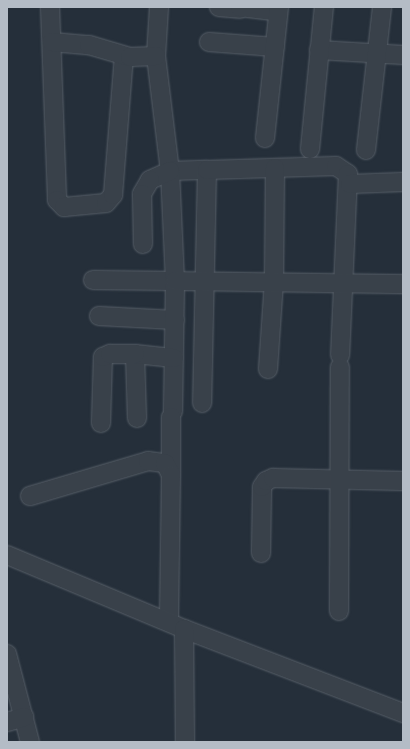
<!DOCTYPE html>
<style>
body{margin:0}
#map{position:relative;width:410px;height:749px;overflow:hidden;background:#252f3a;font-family:"Open Sans",sans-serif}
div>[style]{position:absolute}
.roads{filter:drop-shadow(0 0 1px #575f68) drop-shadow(0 0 1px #575f68)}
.minor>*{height:18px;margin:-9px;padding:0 9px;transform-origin:9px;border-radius:9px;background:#39414a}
span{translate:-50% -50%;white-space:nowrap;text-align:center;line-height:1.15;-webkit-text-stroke:3px #1e262f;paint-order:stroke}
.frame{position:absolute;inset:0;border:8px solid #b4bcc6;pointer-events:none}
</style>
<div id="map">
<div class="roads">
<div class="minor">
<i style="left:50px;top:7px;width:193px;rotate:87.9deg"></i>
<i style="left:57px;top:200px;width:10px;rotate:45deg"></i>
<i style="left:64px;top:207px;width:42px;rotate:-5.4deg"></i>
<i style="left:106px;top:203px;width:11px;rotate:-49deg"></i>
<i style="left:113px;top:195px;width:139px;rotate:-85.5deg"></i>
<i style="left:159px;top:7px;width:49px;rotate:93.5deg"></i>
<i style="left:156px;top:56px;width:116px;rotate:83.1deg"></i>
<i style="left:170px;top:171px;width:37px;rotate:-2deg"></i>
<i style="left:207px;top:170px;width:233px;rotate:91.2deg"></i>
<i style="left:219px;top:7px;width:21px;rotate:5deg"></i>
<i style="left:240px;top:7px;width:38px;rotate:7deg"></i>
<i style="left:52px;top:42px;width:37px;rotate:5deg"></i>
<i style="left:89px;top:45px;width:43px;rotate:16.3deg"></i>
<i style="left:130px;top:57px;width:26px;rotate:-2deg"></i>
<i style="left:209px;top:42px;width:66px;rotate:4.3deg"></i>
<i style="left:319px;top:50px;width:84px;rotate:3.4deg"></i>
<i style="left:265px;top:138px;width:132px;rotate:-83.9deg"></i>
<i style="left:310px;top:149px;width:143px;rotate:-84.4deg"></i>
<i style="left:366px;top:150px;width:144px;rotate:-83.6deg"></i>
<i style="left:207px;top:170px;width:129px;rotate:-1.8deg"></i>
<i style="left:336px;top:166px;width:14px;rotate:34deg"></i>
<i style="left:348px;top:174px;width:181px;rotate:92.5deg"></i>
<i style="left:350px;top:184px;width:53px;rotate:-2.2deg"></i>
<i style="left:93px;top:280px;width:82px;rotate:0.7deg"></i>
<i style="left:175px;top:281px;width:110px;rotate:-92.6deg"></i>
<i style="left:170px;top:171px;width:22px;rotate:156deg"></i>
<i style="left:150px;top:180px;width:16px;rotate:120deg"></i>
<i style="left:142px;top:194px;width:50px;rotate:88.9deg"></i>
<i style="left:99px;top:316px;width:76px;rotate:3deg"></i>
<i style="left:268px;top:369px;width:88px;rotate:-86.1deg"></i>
<i style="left:274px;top:281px;width:113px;rotate:-89.5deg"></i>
<i style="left:173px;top:411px;width:130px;rotate:-89.1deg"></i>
<i style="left:175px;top:281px;width:228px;rotate:0.8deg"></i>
<i style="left:171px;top:417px;width:58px;rotate:90deg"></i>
<i style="left:137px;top:418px;width:64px;rotate:-91.8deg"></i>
<i style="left:135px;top:354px;width:39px;rotate:6deg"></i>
<i style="left:101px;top:423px;width:66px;rotate:-88.3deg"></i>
<i style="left:103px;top:357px;width:8px;rotate:-23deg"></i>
<i style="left:110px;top:354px;width:25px"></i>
<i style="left:30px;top:496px;width:123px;rotate:-16.5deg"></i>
<i style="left:148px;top:461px;width:17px;rotate:7deg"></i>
<i style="left:165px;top:463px;width:13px;rotate:63deg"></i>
<i style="left:171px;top:475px;width:147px;rotate:90.8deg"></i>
<i style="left:261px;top:553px;width:66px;rotate:-89.1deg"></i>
<i style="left:262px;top:487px;width:7px;rotate:-56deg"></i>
<i style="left:266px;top:481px;width:8px;rotate:-23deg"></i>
<i style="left:273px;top:478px;width:130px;rotate:1.3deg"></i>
<i style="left:7px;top:555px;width:192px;rotate:22.7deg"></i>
<i style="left:184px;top:629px;width:235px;rotate:21deg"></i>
<i style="left:339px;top:611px;width:244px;rotate:-89.8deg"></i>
<i style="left:184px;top:629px;width:113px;rotate:89.5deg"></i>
<i style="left:7px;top:654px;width:91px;rotate:75.4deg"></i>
<i style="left:7px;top:722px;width:18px;rotate:-16deg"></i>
</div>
</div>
<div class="frame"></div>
</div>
